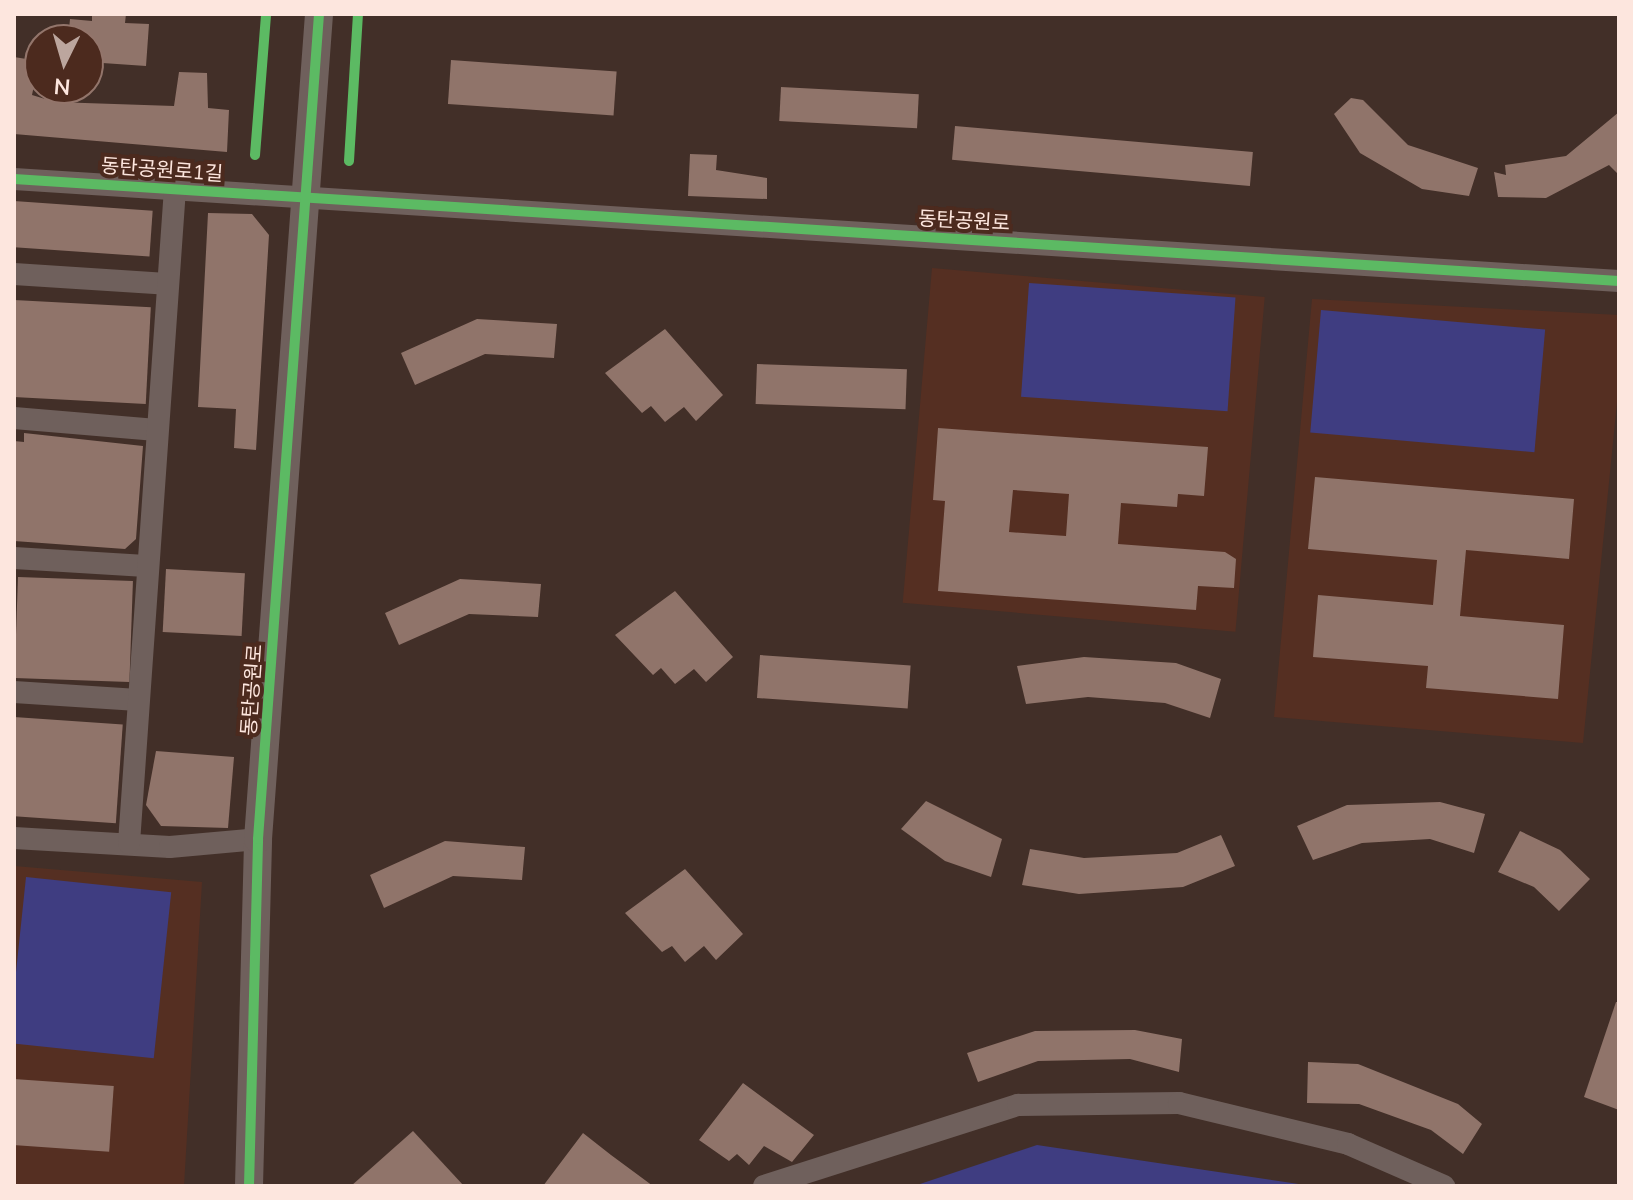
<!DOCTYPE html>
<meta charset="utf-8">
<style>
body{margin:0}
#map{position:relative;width:1633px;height:1200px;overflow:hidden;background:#422f28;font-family:"Nunito Sans","Noto Sans KR",sans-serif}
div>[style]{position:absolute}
.built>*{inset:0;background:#552f22;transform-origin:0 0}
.green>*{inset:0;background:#3f3d81;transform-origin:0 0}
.building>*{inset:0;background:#90746a;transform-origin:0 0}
.minor>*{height:22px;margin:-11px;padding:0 11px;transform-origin:11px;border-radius:11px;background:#6f605c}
.tertiary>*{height:28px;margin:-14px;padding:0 14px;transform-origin:14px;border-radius:14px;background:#6f605c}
.cycleway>*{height:10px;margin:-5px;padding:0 5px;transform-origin:5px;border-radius:5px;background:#5cba63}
span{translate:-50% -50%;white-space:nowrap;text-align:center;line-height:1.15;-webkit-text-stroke:8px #4c2a1e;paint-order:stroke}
.street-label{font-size:20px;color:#fde6de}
.frame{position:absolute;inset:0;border:16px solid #fde6de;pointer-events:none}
.north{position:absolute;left:24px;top:24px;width:80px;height:80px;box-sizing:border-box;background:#4c2a1e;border:2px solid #93756b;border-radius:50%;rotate:185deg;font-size:22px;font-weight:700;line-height:32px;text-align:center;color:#fde6de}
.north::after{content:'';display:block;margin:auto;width:28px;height:36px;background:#bca69e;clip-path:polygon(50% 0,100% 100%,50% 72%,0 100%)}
</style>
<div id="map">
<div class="built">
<i style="left:932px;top:268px;width:334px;height:336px;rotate:5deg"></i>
<i style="clip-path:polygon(1312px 299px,1619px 315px,1619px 382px,1583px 743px,1274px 717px)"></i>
<i style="clip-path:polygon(14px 866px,202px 882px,184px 1186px,14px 1186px)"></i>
</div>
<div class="green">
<i style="left:1029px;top:283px;width:207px;height:114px;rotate:4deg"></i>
<i style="left:1321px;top:310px;width:225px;height:123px;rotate:5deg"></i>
<i style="left:26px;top:877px;width:146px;height:167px;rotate:6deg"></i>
<i style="clip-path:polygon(1037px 1145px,1312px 1186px,1313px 1186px,914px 1186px)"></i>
</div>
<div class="building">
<i style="clip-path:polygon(92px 14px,126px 14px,125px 23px,149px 24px,146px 66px,88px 62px,88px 40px,68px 40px,70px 19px,92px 21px)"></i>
<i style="clip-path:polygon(14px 57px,39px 61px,32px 95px,55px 102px,174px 106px,179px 72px,207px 73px,208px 108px,229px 110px,227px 152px,14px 134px)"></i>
<i style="left:451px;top:60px;width:166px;height:44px;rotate:4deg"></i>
<i style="left:781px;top:87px;width:138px;height:34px;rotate:3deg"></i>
<i style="clip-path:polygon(1351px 98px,1363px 100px,1408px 145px,1478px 168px,1469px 196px,1422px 189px,1360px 153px,1334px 114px)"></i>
<i style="clip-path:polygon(1619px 112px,1619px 175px,1609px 165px,1546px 198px,1498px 197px,1494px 172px,1506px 175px,1505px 165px,1566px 156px)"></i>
<i style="left:955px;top:126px;width:299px;height:34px;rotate:5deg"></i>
<i style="clip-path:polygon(690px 154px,717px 155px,716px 170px,767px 178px,767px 199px,688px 196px)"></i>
<i style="left:14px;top:201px;width:139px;height:46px;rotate:4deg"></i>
<i style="clip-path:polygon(208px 213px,252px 214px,269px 235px,256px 450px,234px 448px,236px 409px,198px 407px)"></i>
<i style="left:14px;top:300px;width:137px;height:97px;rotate:3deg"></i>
<i style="clip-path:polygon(477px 319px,557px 324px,554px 358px,485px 354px,415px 385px,401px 353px)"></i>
<i style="clip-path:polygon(665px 329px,723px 395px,696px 421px,684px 407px,665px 422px,651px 406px,642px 413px,605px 373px)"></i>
<i style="left:757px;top:364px;width:150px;height:40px;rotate:2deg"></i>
<i style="clip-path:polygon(evenodd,938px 428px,1208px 447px,1204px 496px,1178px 494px,1177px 507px,1121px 503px,1118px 544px,1225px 552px,1236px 559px,1234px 588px,1198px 586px,1196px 610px,938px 591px,945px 501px,933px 500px,938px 428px,1013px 490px,1069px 494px,1066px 536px,1009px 532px,1013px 490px)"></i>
<i style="clip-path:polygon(24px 433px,143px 446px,136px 539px,125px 549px,14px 541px,14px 441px,24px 442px)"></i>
<i style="clip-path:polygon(1315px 477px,1574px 499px,1569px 559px,1466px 550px,1460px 616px,1564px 625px,1558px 699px,1426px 688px,1428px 666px,1313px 657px,1318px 595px,1433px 605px,1437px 560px,1308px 549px)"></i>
<i style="left:166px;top:569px;width:79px;height:63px;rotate:3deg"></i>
<i style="left:18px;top:577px;width:115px;height:101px;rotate:2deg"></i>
<i style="clip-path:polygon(460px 579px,541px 584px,538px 617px,469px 614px,399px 645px,385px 613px)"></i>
<i style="clip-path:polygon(675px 591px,733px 657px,706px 682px,694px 669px,675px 684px,661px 668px,653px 675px,615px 635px)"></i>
<i style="left:760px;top:655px;width:151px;height:43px;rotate:4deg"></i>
<i style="clip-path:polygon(1084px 657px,1176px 663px,1221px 679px,1210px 718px,1165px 703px,1088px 697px,1026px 704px,1017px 666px)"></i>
<i style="left:14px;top:717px;width:109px;height:99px;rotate:4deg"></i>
<i style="clip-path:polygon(156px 751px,234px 757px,228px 828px,161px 826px,146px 805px)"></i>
<i style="clip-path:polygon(926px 801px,1002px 839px,991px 877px,945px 861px,901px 829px)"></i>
<i style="clip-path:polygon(1440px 802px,1485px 814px,1474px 853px,1430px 839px,1362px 843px,1313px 860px,1297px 826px,1347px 805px)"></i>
<i style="clip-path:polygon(1520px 831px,1560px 850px,1590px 879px,1559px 911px,1534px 887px,1498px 872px)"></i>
<i style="clip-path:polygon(1221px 835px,1235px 866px,1183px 887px,1079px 894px,1022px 885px,1030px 849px,1084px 858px,1177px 853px)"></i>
<i style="clip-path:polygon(445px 841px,525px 847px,522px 880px,453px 876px,384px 908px,370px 875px)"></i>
<i style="clip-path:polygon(685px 869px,743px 934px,716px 960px,704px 946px,685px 962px,672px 946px,662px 952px,625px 913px)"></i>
<i style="clip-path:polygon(1616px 1002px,1619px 1002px,1619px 1110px,1584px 1097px)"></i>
<i style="clip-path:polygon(1135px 1030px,1182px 1039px,1179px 1072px,1130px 1059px,1038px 1061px,978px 1082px,967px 1053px,1035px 1031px)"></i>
<i style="clip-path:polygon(1308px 1062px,1358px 1064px,1458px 1104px,1482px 1124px,1463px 1154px,1431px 1130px,1359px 1104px,1307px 1103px)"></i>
<i style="left:14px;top:1079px;width:100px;height:66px;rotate:4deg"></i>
<i style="clip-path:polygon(743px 1083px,814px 1135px,792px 1162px,764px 1146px,749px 1165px,737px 1154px,729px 1161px,699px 1140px)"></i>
<i style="clip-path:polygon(413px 1131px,464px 1186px,351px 1186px)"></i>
<i style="clip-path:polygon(583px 1133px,611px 1155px,653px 1186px,543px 1186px)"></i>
</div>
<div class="minor">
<i style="left:14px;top:179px;width:1608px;rotate:3.64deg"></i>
<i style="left:14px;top:274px;width:153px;rotate:3.7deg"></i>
<i style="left:14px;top:418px;width:143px;rotate:4.8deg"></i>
<i style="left:14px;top:558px;width:132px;rotate:3.5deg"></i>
<i style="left:14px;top:692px;width:124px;rotate:3.7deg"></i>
<i style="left:14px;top:838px;width:156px;rotate:3.3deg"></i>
<i style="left:170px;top:847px;width:88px;rotate:-5.2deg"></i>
<i style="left:129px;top:843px;width:656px;rotate:-85.98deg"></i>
<i style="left:764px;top:1186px;width:267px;rotate:-17.7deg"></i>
<i style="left:1018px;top:1105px;width:161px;rotate:-0.7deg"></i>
<i style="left:1179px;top:1103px;width:174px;rotate:13.6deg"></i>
<i style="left:1348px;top:1144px;width:105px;rotate:23.6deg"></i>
</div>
<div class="tertiary">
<i style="left:249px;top:1186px;width:347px;rotate:-88.5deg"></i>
<i style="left:258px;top:839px;width:827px;rotate:-85.77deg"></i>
</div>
<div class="cycleway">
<i style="left:255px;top:155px;width:141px;rotate:-85.5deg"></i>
<i style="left:349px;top:161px;width:147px;rotate:-86.5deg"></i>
<i style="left:14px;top:179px;width:1608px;rotate:3.64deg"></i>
<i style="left:249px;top:1186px;width:347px;rotate:-88.5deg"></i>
<i style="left:258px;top:839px;width:827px;rotate:-85.77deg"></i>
</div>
<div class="street-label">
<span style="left:162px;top:170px;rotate:4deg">동탄공원로1길</span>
<span style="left:964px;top:221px;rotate:3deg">동탄공원로</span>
<span style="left:252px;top:690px;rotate:-86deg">동탄공원로</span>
</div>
<div class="frame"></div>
<div class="north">N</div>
</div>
